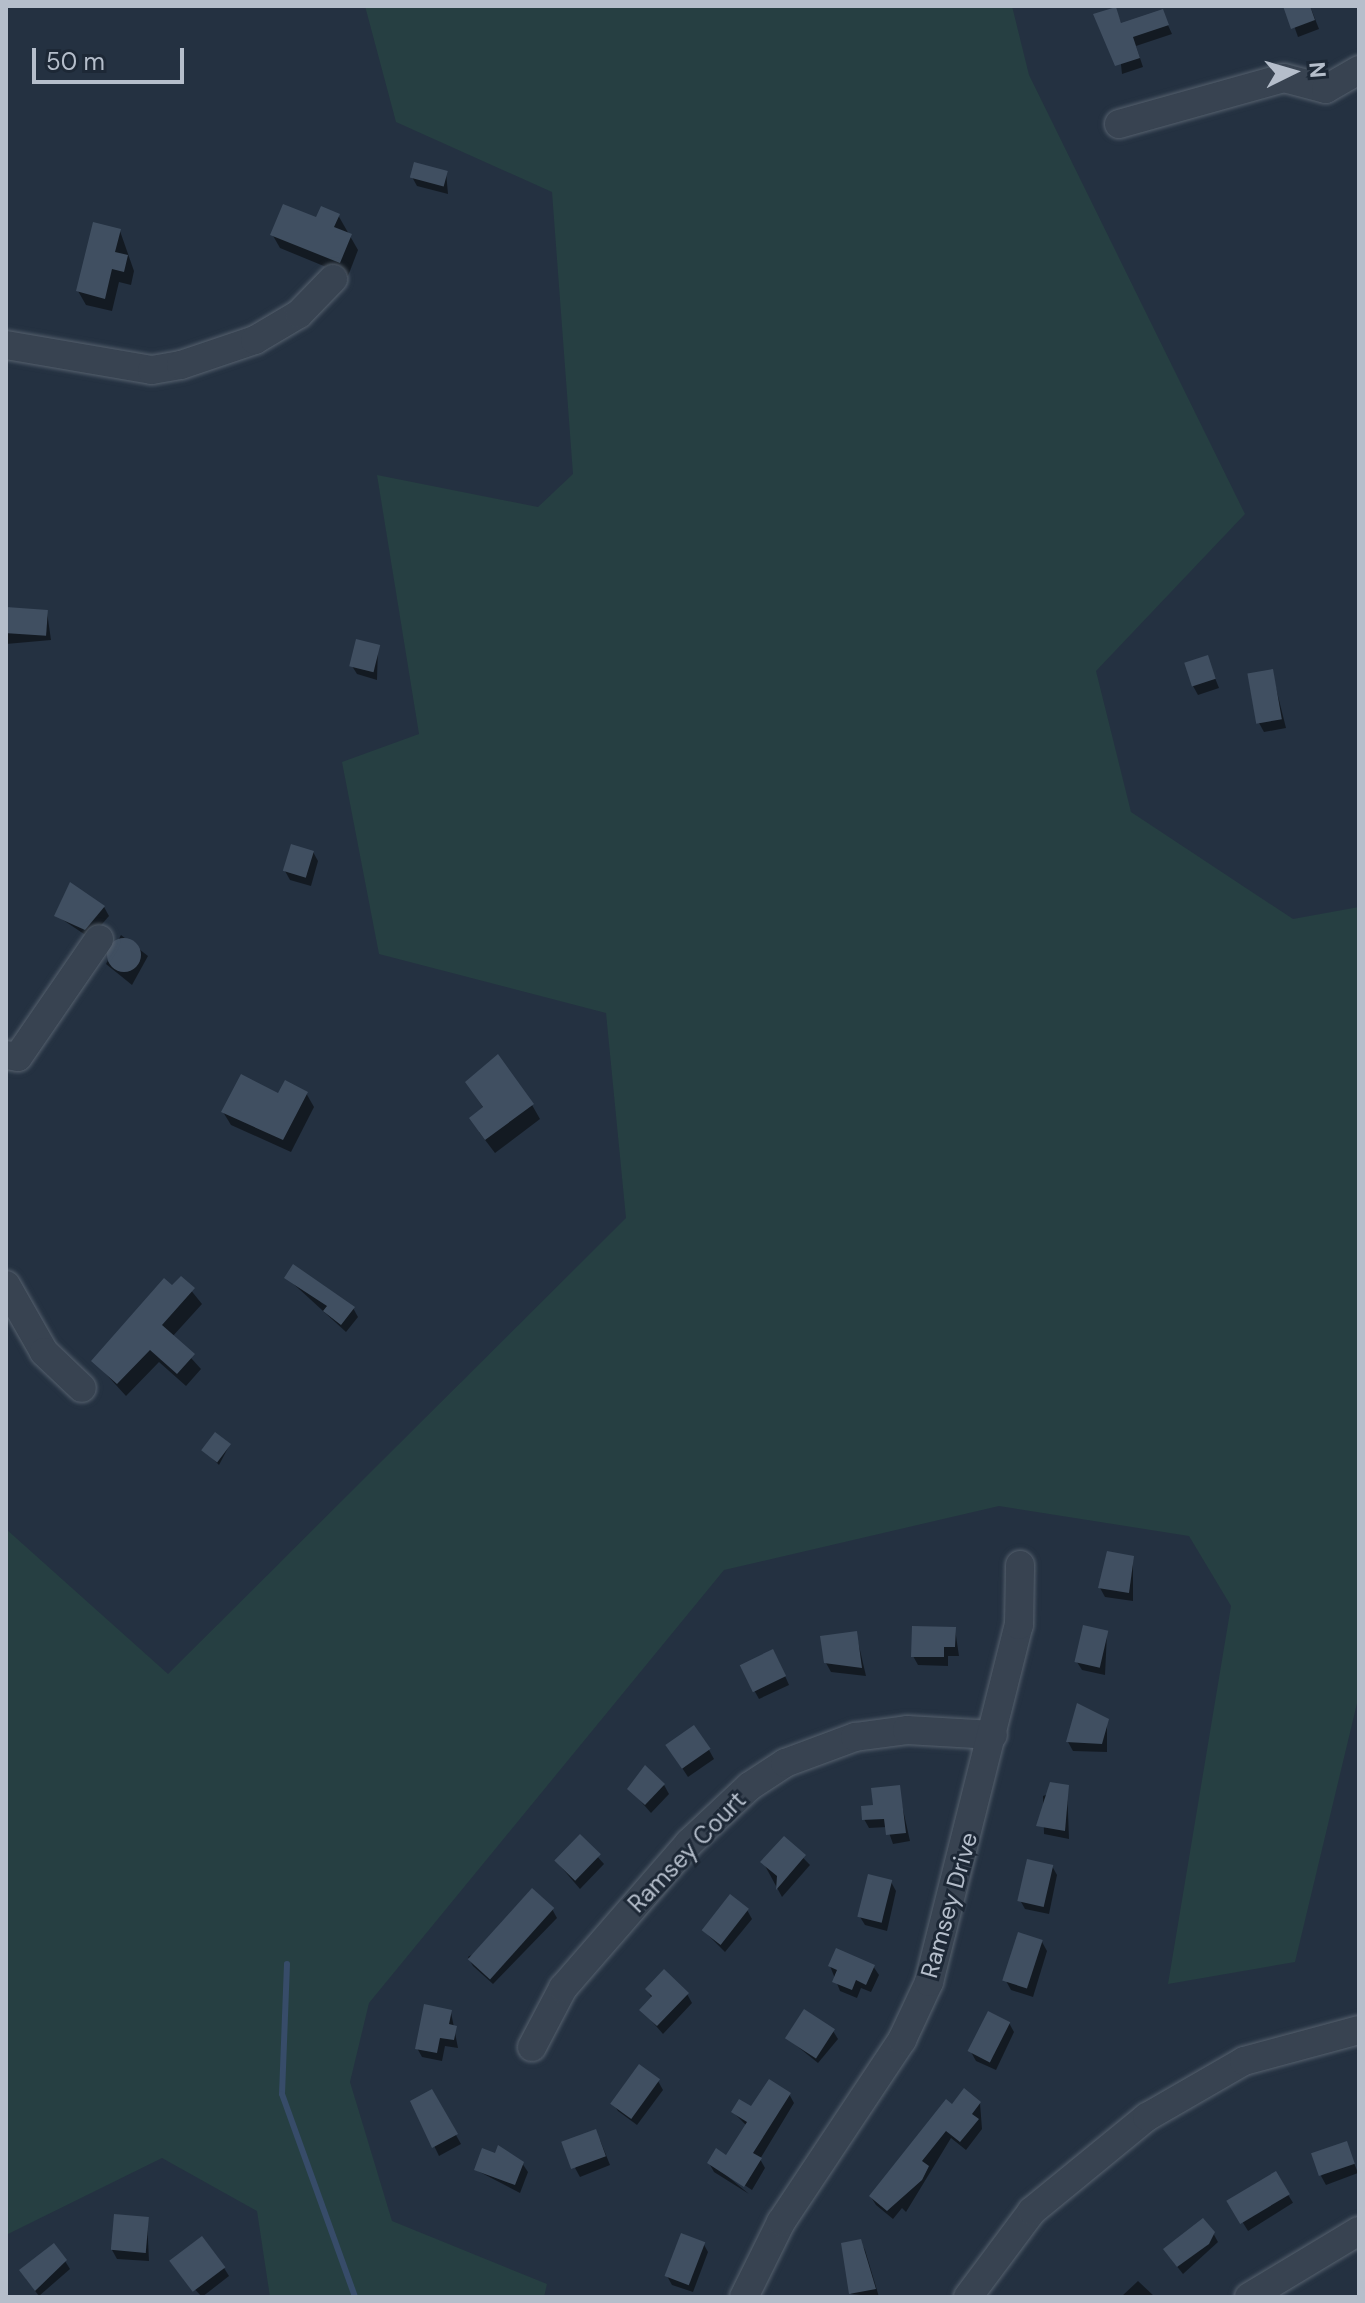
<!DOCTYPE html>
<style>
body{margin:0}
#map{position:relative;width:1365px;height:2303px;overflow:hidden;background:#243141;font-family:"DM Sans",sans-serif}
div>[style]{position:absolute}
.green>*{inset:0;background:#263f42}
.shadow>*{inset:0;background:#0007;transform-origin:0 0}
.stream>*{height:6px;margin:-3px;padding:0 3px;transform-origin:3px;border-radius:3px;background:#374c69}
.building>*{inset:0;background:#404f61;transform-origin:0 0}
.round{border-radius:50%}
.roads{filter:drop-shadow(0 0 2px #56616e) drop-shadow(0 0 2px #56616e)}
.minor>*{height:28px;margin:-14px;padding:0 14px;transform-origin:14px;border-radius:14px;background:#384351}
span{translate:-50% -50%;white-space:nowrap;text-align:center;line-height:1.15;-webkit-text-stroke:6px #1d2836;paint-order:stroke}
.street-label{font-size:24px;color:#b5becb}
.frame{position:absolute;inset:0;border:8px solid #b5becb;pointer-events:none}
.north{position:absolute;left:1253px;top:32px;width:80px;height:80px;-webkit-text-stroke:6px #1d2836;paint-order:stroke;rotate:85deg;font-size:22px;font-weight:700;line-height:32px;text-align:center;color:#b5becb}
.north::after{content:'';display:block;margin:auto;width:28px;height:36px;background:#b5becb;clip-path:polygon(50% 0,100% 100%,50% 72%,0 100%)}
.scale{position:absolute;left:32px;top:48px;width:152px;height:36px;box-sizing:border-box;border:4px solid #b5becb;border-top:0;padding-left:10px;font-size:24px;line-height:28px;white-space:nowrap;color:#b5becb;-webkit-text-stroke:6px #1d2836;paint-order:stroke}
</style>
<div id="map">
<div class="green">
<i style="clip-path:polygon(365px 6px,1012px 6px,1029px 75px,1245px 514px,1096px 671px,1131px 812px,1293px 919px,1359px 907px,1359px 1695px,1295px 1962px,1168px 1984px,1231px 1606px,1189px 1536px,999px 1506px,724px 1570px,369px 2003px,350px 2082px,392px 2221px,547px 2284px,544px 2297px,270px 2297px,257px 2211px,162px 2158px,6px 2235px,6px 1529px,168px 1674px,626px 1218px,606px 1013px,379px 954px,342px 762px,419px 734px,377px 475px,538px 507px,573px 474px,552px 192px,396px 122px)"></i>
</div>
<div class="shadow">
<i style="clip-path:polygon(1287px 6px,1310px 6px,1319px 29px,1298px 37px)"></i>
<i style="clip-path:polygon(1115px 9px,1122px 25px,1162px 12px,1172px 34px,1136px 46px,1143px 67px,1122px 74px)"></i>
<i style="clip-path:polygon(446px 172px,448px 194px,417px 186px,412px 177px)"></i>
<i style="clip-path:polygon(338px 215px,358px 250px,348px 276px,280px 248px,272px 234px)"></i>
<i style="clip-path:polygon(120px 231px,134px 271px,131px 285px,119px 282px,112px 311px,86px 305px,78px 291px)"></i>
<i style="clip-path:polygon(6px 612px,47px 612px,51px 640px,6px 644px)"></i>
<i style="clip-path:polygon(378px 647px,377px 680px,357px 674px,352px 666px)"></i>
<i style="clip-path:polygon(1207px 658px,1219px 688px,1198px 695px,1193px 686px)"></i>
<i style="clip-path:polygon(1272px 672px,1286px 728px,1264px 732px,1259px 723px)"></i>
<i style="clip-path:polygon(313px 852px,318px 861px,311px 886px,290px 880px,285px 871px)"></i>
<i style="clip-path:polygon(104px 907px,109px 916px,90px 938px,57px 916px)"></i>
<i style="clip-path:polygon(121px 935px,148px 956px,132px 985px,106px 964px)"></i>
<i style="clip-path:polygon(467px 1083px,532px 1105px,540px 1119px,495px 1153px,479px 1132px,484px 1109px)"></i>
<i style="clip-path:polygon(306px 1093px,314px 1107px,291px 1152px,231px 1125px,223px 1112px)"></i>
<i style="clip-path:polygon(181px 1278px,202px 1304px,172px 1337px,201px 1369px,186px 1386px,159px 1362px,126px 1396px,94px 1361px)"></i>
<i style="clip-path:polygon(287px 1278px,353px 1308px,358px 1317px,346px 1332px)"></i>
<i style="clip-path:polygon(229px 1446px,219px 1465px,204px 1450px)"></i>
<i style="clip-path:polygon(1133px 1558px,1133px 1601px,1105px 1597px,1100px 1588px)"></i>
<i style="clip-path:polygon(955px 1629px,959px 1656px,948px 1656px,948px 1666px,918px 1665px,913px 1656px)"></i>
<i style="clip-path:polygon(856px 1633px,866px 1676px,831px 1672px,826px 1663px)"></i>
<i style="clip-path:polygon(1107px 1633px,1105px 1675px,1082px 1670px,1077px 1662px)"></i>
<i style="clip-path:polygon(778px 1660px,789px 1685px,759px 1699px,754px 1690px)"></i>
<i style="clip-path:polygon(1107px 1720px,1107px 1752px,1073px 1751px,1068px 1742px)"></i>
<i style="clip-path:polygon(709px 1750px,714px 1759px,688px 1777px,673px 1754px)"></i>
<i style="clip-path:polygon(664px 1785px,669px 1794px,651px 1813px,630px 1789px)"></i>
<i style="clip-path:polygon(898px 1787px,910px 1841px,893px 1844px,887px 1827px,869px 1828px,864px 1819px)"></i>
<i style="clip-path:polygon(1067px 1787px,1069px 1839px,1044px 1834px,1043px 1796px)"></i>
<i style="clip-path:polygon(580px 1837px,604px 1864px,580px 1889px,556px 1861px)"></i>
<i style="clip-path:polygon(784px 1838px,810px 1865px,782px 1897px,763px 1862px)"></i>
<i style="clip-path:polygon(1052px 1866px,1057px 1875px,1049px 1914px,1025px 1909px,1020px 1900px)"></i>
<i style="clip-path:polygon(891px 1882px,896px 1891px,887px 1931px,865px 1925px,860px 1917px)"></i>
<i style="clip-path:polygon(552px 1909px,557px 1918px,493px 1984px,473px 1966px,468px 1957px)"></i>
<i style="clip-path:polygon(747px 1910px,752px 1919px,725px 1952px,703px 1930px)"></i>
<i style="clip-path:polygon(1042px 1942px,1047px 1951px,1033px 1997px,1011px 1990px,1006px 1981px)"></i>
<i style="clip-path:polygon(830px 1966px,873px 1966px,879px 1975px,871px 1992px,861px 1988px,857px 1998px,840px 1991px)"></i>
<i style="clip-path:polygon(647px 1990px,687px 1994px,692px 2003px,663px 2034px,642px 2010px,652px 1998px)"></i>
<i style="clip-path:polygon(451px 2012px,458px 2048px,445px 2046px,442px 2061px,422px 2057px,417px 2048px)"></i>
<i style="clip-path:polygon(1009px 2023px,1014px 2032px,996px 2070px,976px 2061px,971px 2052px)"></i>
<i style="clip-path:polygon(833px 2031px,838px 2039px,818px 2063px,787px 2038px)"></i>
<i style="clip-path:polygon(658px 2081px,663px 2090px,637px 2125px,618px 2111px,613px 2103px)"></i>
<i style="clip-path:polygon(431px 2091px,461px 2144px,439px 2156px,413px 2102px)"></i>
<i style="clip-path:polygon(789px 2094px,794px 2103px,760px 2159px,765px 2168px,752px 2190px,714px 2165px,749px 2194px,714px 2172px,709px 2163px,726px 2158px,747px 2126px,733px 2112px)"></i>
<i style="clip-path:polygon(980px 2103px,982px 2129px,966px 2150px,951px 2138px,906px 2212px,902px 2208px,893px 2219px,876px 2205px,871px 2197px,952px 2106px)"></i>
<i style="clip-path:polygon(600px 2140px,610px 2165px,580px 2177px,575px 2168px)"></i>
<i style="clip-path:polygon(1346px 2143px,1358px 2173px,1326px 2185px,1321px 2176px)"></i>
<i style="clip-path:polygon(522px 2163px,528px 2172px,520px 2193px,476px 2170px)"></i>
<i style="left:1275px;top:2174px;width:34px;height:53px;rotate:58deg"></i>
<i style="clip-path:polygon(147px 2219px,149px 2261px,117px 2259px,112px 2250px)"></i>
<i style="clip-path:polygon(1213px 2233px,1218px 2242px,1183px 2274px,1171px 2259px)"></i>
<i style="clip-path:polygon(860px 2241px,865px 2250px,879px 2297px,851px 2294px)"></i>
<i style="clip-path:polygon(703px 2243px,708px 2252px,693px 2292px,672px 2285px,667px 2276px)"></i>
<i style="clip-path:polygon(65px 2261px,70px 2269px,39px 2296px,26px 2279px)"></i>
<i style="clip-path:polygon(224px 2268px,229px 2276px,202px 2297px,177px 2270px)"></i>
<i style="clip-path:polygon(1138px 2281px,1155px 2297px,1121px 2297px)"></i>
</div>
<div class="stream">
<i style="left:287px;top:1964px;width:130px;rotate:92.2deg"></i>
<i style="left:282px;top:2094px;width:216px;rotate:70.2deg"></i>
</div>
<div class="building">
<i style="clip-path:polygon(1283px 6px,1310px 6px,1315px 20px,1291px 29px)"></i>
<i style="clip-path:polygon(1116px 7px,1121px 23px,1163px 9px,1169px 25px,1133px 37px,1140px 58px,1115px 66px,1093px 14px)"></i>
<i style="left:414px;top:162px;width:35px;height:16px;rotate:15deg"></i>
<i style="clip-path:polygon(283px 204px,316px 217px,321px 206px,340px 214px,334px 227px,352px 234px,340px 263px,270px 235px)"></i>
<i style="clip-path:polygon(93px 222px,121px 229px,115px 252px,128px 255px,124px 272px,112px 269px,105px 299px,76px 291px)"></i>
<i style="left:6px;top:607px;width:42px;height:26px;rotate:4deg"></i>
<i style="left:356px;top:639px;width:25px;height:28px;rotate:14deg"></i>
<i style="left:1208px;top:655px;width:25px;height:25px;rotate:72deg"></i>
<i style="left:1273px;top:669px;width:51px;height:26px;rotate:80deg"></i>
<i style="left:291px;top:844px;width:24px;height:28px;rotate:17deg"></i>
<i style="clip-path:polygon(70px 882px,105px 906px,85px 930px,54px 916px)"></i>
<i class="round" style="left:107px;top:938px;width:34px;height:34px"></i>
<i style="clip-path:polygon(498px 1054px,534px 1104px,485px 1140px,469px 1118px,483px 1107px,465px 1082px)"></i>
<i style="clip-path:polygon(241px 1074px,278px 1093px,285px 1080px,308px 1092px,283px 1140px,221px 1112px)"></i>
<i style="clip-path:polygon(293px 1264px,355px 1307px,341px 1325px,323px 1311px,327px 1306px,284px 1278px)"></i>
<i style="clip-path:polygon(181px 1276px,195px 1288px,162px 1325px,195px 1354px,177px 1374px,150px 1350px,117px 1384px,91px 1361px,164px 1278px,172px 1285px)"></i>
<i style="left:215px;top:1432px;width:20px;height:23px;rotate:37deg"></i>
<i style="clip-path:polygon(1107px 1551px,1134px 1556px,1129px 1593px,1098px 1588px)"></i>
<i style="left:1083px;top:1625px;width:26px;height:38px;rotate:13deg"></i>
<i style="clip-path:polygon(912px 1626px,956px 1627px,955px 1647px,944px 1647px,944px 1657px,911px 1657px)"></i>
<i style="clip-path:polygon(857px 1631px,862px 1668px,824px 1663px,820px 1636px)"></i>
<i style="left:773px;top:1649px;width:30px;height:37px;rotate:64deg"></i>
<i style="clip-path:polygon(1077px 1703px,1109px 1719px,1102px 1744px,1066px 1742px)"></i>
<i style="left:694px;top:1725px;width:29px;height:35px;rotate:55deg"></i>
<i style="clip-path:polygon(645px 1765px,665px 1784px,645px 1805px,627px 1789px)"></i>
<i style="clip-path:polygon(1050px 1782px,1069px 1785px,1065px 1831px,1036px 1826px)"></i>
<i style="clip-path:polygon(900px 1785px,906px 1833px,886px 1835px,884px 1819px,862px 1820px,861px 1806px,873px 1805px,871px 1788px)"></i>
<i style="left:580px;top:1834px;width:29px;height:37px;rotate:44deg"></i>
<i style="clip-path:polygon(784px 1836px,806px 1855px,776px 1890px,777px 1876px,760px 1862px)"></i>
<i style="left:1027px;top:1859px;width:27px;height:43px;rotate:13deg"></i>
<i style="left:868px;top:1874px;width:25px;height:44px;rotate:14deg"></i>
<i style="left:532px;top:1888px;width:30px;height:96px;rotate:42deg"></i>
<i style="left:730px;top:1894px;width:24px;height:46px;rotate:38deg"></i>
<i style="left:1018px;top:1932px;width:26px;height:51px;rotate:18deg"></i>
<i style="clip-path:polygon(836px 1948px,875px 1965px,866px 1985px,856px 1980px,852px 1990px,832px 1982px,837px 1970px,828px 1966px)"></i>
<i style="clip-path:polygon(664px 1969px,689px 1993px,657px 2026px,639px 2010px,652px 1996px,645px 1989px)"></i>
<i style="clip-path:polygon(424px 2004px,452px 2010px,449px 2024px,457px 2026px,454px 2040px,440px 2038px,437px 2053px,415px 2049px)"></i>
<i style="left:804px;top:2009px;width:37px;height:35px;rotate:33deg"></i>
<i style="left:988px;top:2011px;width:25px;height:45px;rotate:27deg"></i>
<i style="left:639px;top:2064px;width:26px;height:49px;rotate:36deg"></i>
<i style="clip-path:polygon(769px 2079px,791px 2093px,753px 2153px,762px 2158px,744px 2187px,707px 2163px,716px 2148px,726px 2155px,747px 2122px,731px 2112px,739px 2099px,751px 2106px)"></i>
<i style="clip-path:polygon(964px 2088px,981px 2102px,972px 2114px,979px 2119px,960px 2142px,946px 2131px,922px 2161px,929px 2166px,922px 2180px,887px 2211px,869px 2196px,946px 2099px,952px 2104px)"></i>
<i style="clip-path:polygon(432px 2089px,458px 2134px,432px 2148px,410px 2101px)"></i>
<i style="left:596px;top:2129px;width:29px;height:37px;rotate:70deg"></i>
<i style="left:1347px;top:2141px;width:24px;height:38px;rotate:71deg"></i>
<i style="clip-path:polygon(498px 2145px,524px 2162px,515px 2185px,474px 2170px,482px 2148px,495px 2153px)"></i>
<i style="left:1276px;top:2171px;width:27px;height:58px;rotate:59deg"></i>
<i style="left:114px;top:2214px;width:35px;height:36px;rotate:5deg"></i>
<i style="clip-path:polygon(1203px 2218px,1215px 2232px,1209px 2244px,1177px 2267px,1163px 2249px)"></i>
<i style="left:681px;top:2233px;width:26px;height:46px;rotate:21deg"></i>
<i style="left:202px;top:2236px;width:39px;height:41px;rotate:53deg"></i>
<i style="clip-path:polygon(861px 2239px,876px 2289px,849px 2294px,841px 2243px)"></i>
<i style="clip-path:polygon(54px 2243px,67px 2260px,35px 2291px,19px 2270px)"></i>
</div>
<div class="roads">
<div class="minor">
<i style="left:1119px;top:124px;width:171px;rotate:-15.6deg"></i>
<i style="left:1284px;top:78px;width:43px;rotate:14.7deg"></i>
<i style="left:1326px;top:89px;width:38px;rotate:-30deg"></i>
<i style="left:6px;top:345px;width:148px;rotate:9.7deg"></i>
<i style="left:152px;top:370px;width:29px;rotate:-10deg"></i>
<i style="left:181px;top:365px;width:78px;rotate:-18.7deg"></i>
<i style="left:255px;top:340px;width:51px;rotate:-30.6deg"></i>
<i style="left:299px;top:314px;width:49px;rotate:-45.8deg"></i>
<i style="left:6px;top:1055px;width:12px;rotate:9deg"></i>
<i style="left:18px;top:1057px;width:143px;rotate:-55.5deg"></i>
<i style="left:6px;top:1285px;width:77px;rotate:60.4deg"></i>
<i style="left:44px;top:1352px;width:52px;rotate:43.5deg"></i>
<i style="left:532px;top:2047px;width:67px;rotate:-62.3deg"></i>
<i style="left:563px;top:1988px;width:192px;rotate:-49deg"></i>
<i style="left:689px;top:1843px;width:83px;rotate:-43.1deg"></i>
<i style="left:750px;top:1786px;width:42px;rotate:-33.3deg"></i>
<i style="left:785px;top:1763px;width:75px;rotate:-20.4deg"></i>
<i style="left:855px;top:1737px;width:52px;rotate:-7.7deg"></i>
<i style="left:907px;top:1730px;width:86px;rotate:3.3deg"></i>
<i style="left:744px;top:2297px;width:84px;rotate:-63.7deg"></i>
<i style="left:781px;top:2222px;width:219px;rotate:-56.4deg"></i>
<i style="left:902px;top:2040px;width:64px;rotate:-65deg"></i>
<i style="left:929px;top:1982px;width:368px;rotate:-75.9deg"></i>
<i style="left:1019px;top:1625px;width:60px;rotate:-89deg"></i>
<i style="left:968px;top:2297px;width:107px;rotate:-53.3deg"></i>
<i style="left:1032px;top:2211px;width:149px;rotate:-39.3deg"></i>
<i style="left:1147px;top:2117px;width:112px;rotate:-30deg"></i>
<i style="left:1244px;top:2061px;width:119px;rotate:-15.1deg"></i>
<i style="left:1249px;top:2297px;width:128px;rotate:-31deg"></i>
</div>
</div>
<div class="street-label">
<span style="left:687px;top:1852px;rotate:-46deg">Ramsey Court</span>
<span style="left:949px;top:1905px;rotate:-74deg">Ramsey Drive</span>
</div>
<div class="frame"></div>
<div class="north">N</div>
<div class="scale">50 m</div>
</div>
